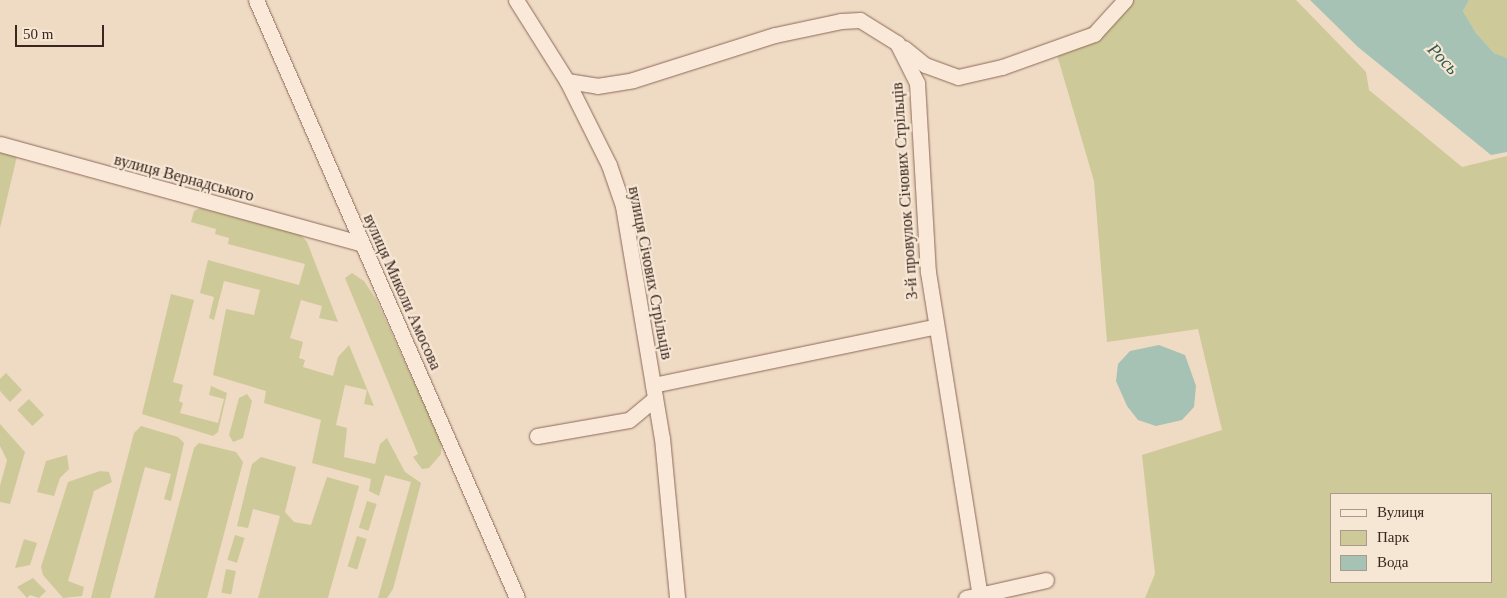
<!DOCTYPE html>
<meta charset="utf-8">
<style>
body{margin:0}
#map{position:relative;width:1507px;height:598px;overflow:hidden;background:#efdac4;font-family:"Times New Roman",serif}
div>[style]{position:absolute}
.green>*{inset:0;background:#cec998;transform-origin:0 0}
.water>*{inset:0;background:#a6c2b4}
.roads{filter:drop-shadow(0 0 1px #8b6a5a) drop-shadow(0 0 1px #8b6a5a)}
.minor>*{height:15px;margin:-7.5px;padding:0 7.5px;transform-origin:7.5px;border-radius:7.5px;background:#fae9d8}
span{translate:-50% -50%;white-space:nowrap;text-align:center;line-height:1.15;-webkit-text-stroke:4.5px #f6e6d4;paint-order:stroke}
.street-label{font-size:16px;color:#3a261e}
.water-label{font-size:18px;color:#2d5a4e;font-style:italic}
.legend{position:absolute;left:1330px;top:493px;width:162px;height:90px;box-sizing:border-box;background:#f6e6d4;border:1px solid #ab998b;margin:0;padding:6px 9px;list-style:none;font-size:15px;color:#3a261e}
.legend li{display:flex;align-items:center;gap:10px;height:25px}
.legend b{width:25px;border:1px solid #ab998b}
.scale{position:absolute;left:15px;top:25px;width:89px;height:22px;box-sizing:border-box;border:2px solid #3a261e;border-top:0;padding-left:6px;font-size:15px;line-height:18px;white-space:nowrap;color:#3a261e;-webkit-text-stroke:4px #f6e6d4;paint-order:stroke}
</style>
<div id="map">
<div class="green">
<i style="clip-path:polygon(evenodd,1121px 0,1296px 0,1366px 72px,1369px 90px,1462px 167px,1507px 156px,1507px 598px,1145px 598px,1155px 574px,1142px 455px,1222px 430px,1198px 329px,1107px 342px,1094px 181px,1055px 48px,1097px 22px,1121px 0,1331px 494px,1491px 494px,1491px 582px,1331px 582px,1331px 494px)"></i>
<i style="clip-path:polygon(1469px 0,1507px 0,1507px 58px,1494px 53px,1476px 33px,1463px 11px)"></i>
<i style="clip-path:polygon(0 151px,17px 156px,0 228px)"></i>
<i style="clip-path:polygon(200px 208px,301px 235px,307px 242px,338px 322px,319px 318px,322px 306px,301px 300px,290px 338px,303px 342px,299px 358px,305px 360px,303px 367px,333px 376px,338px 357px,349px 345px,374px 406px,364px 404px,367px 390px,345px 385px,336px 425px,347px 428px,344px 457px,375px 464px,380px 444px,387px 438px,405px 472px,421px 483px,393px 589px,387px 598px,378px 598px,411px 482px,385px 475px,379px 496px,369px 491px,371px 479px,312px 463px,321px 420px,264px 403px,266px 391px,213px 375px,226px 309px,254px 315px,260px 290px,224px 281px,214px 320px,209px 318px,214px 297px,200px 293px,208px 260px,299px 285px,305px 264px,228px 244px,229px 238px,215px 234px,216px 229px,191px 222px,194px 211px)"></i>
<i style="clip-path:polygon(352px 273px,364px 281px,376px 299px,441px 441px,441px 454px,429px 468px,422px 469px,413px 457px,418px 454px,345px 278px)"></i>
<i style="clip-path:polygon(171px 294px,194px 300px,173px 382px,183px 385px,179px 401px,183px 403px,180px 413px,218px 423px,224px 399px,209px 395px,211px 386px,227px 393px,218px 432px,213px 436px,142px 414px)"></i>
<i style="clip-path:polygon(6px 373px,22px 390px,10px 402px,0 391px,0 379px)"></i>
<i style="clip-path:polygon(247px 394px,252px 401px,243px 438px,233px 442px,229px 435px,239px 398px)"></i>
<i style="left:29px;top:399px;width:22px;height:16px;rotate:47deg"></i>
<i style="clip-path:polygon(0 424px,25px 452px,10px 504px,0 502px,0 486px,7px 460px,0 446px)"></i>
<i style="clip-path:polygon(141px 426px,178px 437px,184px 443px,171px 501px,164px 499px,171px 474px,145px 467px,110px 598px,91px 598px,134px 433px)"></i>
<i style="clip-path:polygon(199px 443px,236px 452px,243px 462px,207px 598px,154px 598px,194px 448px)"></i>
<i style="clip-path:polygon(67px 455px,69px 469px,60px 478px,54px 496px,37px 492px,46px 461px)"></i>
<i style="clip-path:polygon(261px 457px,296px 467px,285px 512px,294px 522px,311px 525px,327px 477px,359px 486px,328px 598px,258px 598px,280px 516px,253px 509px,248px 528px,237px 526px,252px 464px)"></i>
<i style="clip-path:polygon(100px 471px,109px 472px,112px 482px,94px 491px,68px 581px,84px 587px,82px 596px,63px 598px,43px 575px,41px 567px,68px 482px)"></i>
<i style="left:367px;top:501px;width:10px;height:28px;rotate:17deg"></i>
<i style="left:235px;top:535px;width:10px;height:26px;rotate:17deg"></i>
<i style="left:357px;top:536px;width:10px;height:32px;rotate:17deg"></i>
<i style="clip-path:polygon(24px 539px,37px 543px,30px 565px,15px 568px)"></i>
<i style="left:226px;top:569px;width:10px;height:24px;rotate:11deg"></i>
<i style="clip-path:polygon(33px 578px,46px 591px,39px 598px,30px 595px,27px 598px,17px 587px)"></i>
</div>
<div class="water">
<i style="clip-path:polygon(1310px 0,1469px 0,1463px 11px,1476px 33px,1494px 53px,1507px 58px,1507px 152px,1491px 155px,1358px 47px)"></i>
<i style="clip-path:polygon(1159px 345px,1185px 355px,1196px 386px,1194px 407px,1182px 420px,1156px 426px,1138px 420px,1127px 406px,1116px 381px,1118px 364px,1130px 351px)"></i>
</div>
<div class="roads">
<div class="minor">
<i style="left:256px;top:0;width:652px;rotate:66.42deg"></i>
<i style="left:516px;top:0;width:96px;rotate:57.8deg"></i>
<i style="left:567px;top:81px;width:94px;rotate:63.4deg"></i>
<i style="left:609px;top:165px;width:43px;rotate:71.1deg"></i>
<i style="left:623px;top:206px;width:235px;rotate:80.5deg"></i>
<i style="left:662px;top:438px;width:161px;rotate:84.6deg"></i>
<i style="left:904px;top:48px;width:27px;rotate:39deg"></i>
<i style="left:925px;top:65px;width:35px;rotate:20deg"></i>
<i style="left:958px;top:77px;width:45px;rotate:-12.8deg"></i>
<i style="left:1002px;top:67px;width:98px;rotate:-19.7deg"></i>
<i style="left:1094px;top:34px;width:46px;rotate:-47.6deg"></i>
<i style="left:567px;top:81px;width:30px;rotate:9deg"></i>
<i style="left:597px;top:86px;width:36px;rotate:-9deg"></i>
<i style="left:633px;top:80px;width:149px;rotate:-17.6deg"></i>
<i style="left:775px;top:35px;width:67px;rotate:-12deg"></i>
<i style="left:841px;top:21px;width:19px;rotate:-3deg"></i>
<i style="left:860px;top:20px;width:44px;rotate:31.9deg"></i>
<i style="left:897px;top:43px;width:45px;rotate:63.4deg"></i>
<i style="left:917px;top:83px;width:189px;rotate:86.7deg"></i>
<i style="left:928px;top:272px;width:330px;rotate:80.9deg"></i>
<i style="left:0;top:144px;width:373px;rotate:15.4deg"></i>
<i style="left:653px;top:385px;width:287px;rotate:-11.7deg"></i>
<i style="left:537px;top:436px;width:93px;rotate:-9.9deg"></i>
<i style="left:629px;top:420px;width:34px;rotate:-40deg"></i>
<i style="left:966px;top:598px;width:82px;rotate:-12.7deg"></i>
</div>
</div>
<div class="street-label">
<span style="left:184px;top:178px;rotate:15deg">вулиця Вернадського</span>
<span style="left:905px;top:191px;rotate:-94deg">3-й провулок Січових Стрільців</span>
<span style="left:650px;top:273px;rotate:79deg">вулиця Січових Стрільців</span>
<span style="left:402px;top:292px;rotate:66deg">вулиця Миколи Амосова</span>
</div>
<div class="water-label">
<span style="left:1443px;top:59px;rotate:46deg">Рось</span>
</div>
<ul class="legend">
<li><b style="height:6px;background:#fae9d8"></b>Вулиця</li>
<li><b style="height:14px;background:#cec998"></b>Парк</li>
<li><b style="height:14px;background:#a6c2b4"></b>Вода</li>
</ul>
<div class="scale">50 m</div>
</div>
